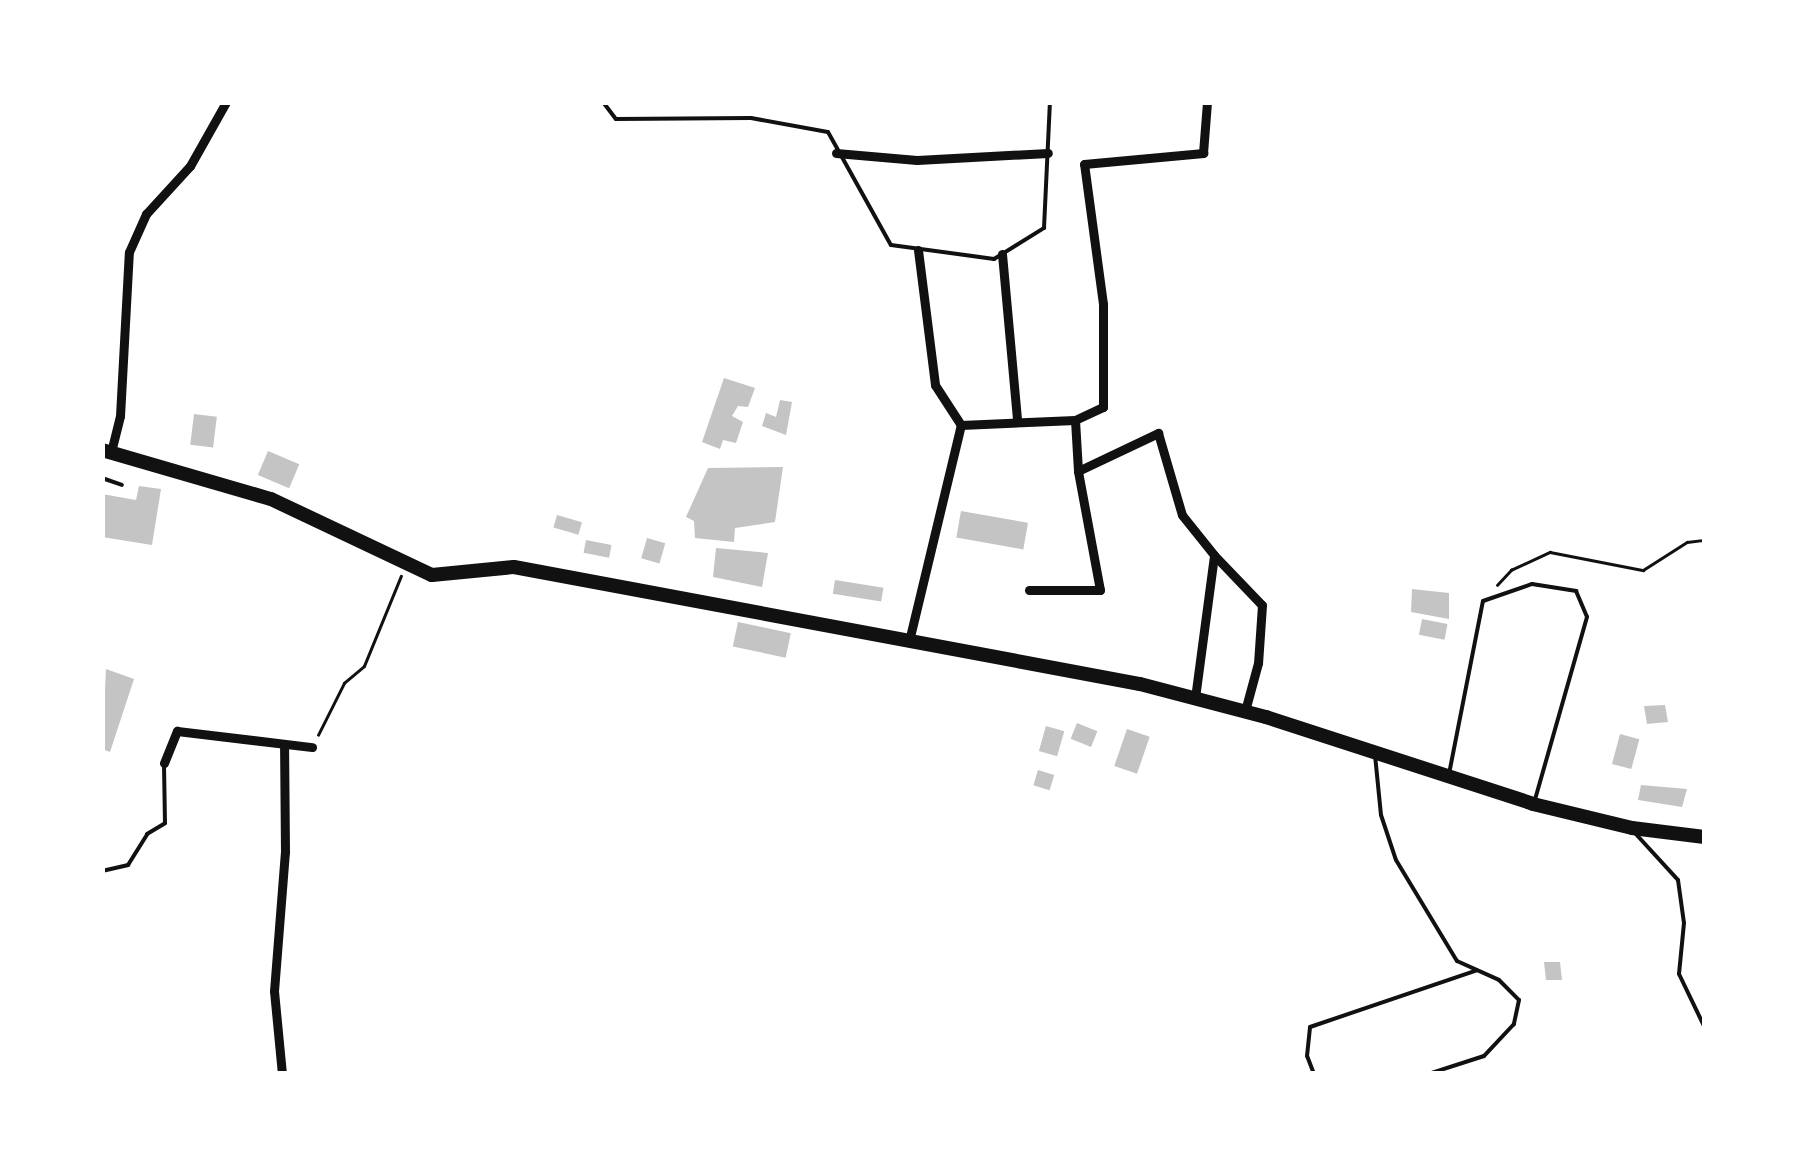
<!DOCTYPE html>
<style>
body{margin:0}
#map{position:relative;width:1807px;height:1176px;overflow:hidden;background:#fff;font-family:"Open Sans",sans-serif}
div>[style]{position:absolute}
.building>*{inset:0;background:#c4c4c4;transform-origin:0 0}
.path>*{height:2.5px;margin:-1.25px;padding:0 1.25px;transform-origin:1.25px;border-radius:1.25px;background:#111}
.service>*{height:4px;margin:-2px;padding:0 2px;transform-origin:2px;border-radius:2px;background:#111}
.minor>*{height:9px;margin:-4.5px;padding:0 4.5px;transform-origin:4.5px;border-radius:4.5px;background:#111}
.primary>*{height:14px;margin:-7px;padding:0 7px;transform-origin:7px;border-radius:7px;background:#111}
span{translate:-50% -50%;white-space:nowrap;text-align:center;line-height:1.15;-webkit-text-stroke:9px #fff;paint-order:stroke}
.frame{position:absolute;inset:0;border:105px solid #fff;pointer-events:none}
</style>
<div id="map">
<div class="building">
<i style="clip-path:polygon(724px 378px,755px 388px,748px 407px,738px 406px,732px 416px,743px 422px,736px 443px,723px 440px,720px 449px,702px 442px)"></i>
<i style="clip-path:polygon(780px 400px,792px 402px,786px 435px,762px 426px,766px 413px,776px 417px)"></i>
<i style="left:194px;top:414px;width:23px;height:31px;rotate:7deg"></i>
<i style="left:268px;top:451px;width:34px;height:26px;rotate:23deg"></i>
<i style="clip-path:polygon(783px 467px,775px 522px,735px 528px,734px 542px,695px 538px,694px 521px,686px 517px,708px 468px)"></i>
<i style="clip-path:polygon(139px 486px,161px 489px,152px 545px,102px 537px,102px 494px,136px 500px)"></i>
<i style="left:961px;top:511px;width:68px;height:27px;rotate:10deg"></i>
<i style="left:557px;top:515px;width:26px;height:13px;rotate:16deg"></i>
<i style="left:647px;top:538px;width:19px;height:21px;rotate:16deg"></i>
<i style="left:586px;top:540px;width:26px;height:13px;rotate:11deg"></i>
<i style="clip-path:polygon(716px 548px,768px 553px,762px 587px,713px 577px)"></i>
<i style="left:835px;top:580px;width:49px;height:14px;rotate:9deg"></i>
<i style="clip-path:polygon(1412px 589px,1449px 593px,1449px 619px,1411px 612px)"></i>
<i style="left:1422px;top:619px;width:26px;height:16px;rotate:11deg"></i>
<i style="left:738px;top:622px;width:54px;height:25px;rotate:12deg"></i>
<i style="clip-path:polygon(106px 669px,134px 679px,110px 752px,102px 749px)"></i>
<i style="clip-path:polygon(1665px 705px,1668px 722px,1647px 724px,1644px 706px)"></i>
<i style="left:1077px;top:723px;width:22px;height:17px;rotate:22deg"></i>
<i style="left:1046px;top:726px;width:19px;height:26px;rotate:16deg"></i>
<i style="left:1127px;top:729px;width:24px;height:39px;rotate:19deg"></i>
<i style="left:1620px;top:734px;width:20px;height:31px;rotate:15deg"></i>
<i style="left:1038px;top:770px;width:17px;height:16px;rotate:17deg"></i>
<i style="clip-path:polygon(1641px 785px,1687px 789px,1682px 807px,1638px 800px)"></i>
<i style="clip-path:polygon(1544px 962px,1560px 962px,1562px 980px,1546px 980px)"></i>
</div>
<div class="path">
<i style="left:1497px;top:585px;width:21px;rotate:-47deg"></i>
<i style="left:1511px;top:570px;width:43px;rotate:-24.8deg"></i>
<i style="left:1550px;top:552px;width:95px;rotate:11deg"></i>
<i style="left:1643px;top:570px;width:52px;rotate:-32.5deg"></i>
<i style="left:1687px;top:542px;width:17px;rotate:-7deg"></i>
<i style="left:318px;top:735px;width:58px;rotate:-63.4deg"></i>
<i style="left:344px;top:683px;width:26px;rotate:-40deg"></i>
<i style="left:364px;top:666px;width:97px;rotate:-67.7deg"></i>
</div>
<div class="service">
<i style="left:603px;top:102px;width:21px;rotate:53deg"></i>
<i style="left:616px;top:119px;width:135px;rotate:-0.4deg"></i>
<i style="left:751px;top:118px;width:78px;rotate:10.3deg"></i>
<i style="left:828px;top:132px;width:129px;rotate:60.9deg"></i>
<i style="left:891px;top:245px;width:104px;rotate:7.7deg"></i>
<i style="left:994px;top:259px;width:59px;rotate:-31.8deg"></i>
<i style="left:1044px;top:228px;width:126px;rotate:-87.3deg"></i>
<i style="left:102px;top:478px;width:21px;rotate:19deg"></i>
<i style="left:1375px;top:755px;width:60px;rotate:84.3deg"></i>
<i style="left:1381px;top:815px;width:47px;rotate:71.6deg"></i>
<i style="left:1396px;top:860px;width:118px;rotate:58.9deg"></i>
<i style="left:1457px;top:961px;width:46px;rotate:24.3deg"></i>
<i style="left:1499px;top:980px;width:28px;rotate:45deg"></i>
<i style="left:1519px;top:1000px;width:25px;rotate:102deg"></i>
<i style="left:1514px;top:1024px;width:44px;rotate:133.2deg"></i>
<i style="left:1484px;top:1056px;width:59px;rotate:162.2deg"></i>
<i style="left:1449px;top:774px;width:176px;rotate:-78.9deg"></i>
<i style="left:1483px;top:601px;width:52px;rotate:-19.1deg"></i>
<i style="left:1532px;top:584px;width:45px;rotate:9deg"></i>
<i style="left:1576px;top:591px;width:28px;rotate:67deg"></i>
<i style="left:1587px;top:617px;width:189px;rotate:105.9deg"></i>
<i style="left:1634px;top:832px;width:65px;rotate:47.5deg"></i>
<i style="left:1678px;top:880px;width:43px;rotate:82.1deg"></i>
<i style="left:1684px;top:923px;width:51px;rotate:95.6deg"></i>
<i style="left:1679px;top:974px;width:58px;rotate:64.3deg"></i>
<i style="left:102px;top:871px;width:27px;rotate:-13deg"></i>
<i style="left:128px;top:865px;width:36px;rotate:-58deg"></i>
<i style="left:147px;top:834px;width:21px;rotate:-31deg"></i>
<i style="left:165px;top:823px;width:57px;rotate:-91deg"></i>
<i style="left:1314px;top:1074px;width:19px;rotate:-111deg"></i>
<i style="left:1307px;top:1056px;width:29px;rotate:-84deg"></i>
<i style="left:1310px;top:1027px;width:176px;rotate:-18.8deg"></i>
</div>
<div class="minor">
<i style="left:836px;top:153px;width:81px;rotate:4.9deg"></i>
<i style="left:917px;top:160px;width:131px;rotate:-3.1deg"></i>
<i style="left:918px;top:250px;width:136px;rotate:82.8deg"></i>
<i style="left:935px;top:385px;width:48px;rotate:57deg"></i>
<i style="left:1002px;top:254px;width:166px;rotate:84.8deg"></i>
<i style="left:1075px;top:420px;width:51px;rotate:86.6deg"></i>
<i style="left:111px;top:452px;width:37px;rotate:-76deg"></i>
<i style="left:120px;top:416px;width:164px;rotate:-86.9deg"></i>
<i style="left:129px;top:252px;width:42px;rotate:-65.9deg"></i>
<i style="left:146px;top:214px;width:65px;rotate:-47.5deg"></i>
<i style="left:190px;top:166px;width:73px;rotate:-60.6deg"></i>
<i style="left:1029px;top:590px;width:71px"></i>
<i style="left:1100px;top:590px;width:121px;rotate:-100.5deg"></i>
<i style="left:1078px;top:471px;width:89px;rotate:-25.4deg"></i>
<i style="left:1158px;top:433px;width:85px;rotate:73.7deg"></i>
<i style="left:1182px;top:515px;width:51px;rotate:51.3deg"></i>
<i style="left:909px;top:641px;width:222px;rotate:-76.5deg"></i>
<i style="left:961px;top:425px;width:114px;rotate:-2.5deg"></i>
<i style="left:1075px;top:420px;width:31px;rotate:-25deg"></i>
<i style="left:1103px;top:407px;width:103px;rotate:-90deg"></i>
<i style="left:1103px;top:304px;width:141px;rotate:-97.7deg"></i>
<i style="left:1084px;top:164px;width:120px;rotate:-5.3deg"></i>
<i style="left:1203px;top:153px;width:51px;rotate:-85.5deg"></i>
<i style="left:1195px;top:698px;width:144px;rotate:-82.4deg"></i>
<i style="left:1214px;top:555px;width:69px;rotate:46.2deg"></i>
<i style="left:1262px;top:605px;width:58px;rotate:93.9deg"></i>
<i style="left:1258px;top:663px;width:50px;rotate:105.2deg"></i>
<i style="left:164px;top:763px;width:35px;rotate:-68deg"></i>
<i style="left:177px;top:731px;width:136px;rotate:6.8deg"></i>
<i style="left:282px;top:1074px;width:83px;rotate:-95.5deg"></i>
<i style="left:274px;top:991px;width:139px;rotate:-85.5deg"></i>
<i style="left:285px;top:852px;width:107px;rotate:-90.5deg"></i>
</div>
<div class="primary">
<i style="left:102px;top:450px;width:176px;rotate:16.2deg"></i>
<i style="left:271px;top:499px;width:178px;rotate:25.3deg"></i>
<i style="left:432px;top:575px;width:82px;rotate:-5.6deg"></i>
<i style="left:514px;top:567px;width:637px;rotate:10.59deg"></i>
<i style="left:1140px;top:684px;width:130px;rotate:14.7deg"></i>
<i style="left:1266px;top:717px;width:281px;rotate:18deg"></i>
<i style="left:1533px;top:804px;width:102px;rotate:13.6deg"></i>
<i style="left:1632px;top:828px;width:73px;rotate:7.1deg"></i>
</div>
<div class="frame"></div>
</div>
